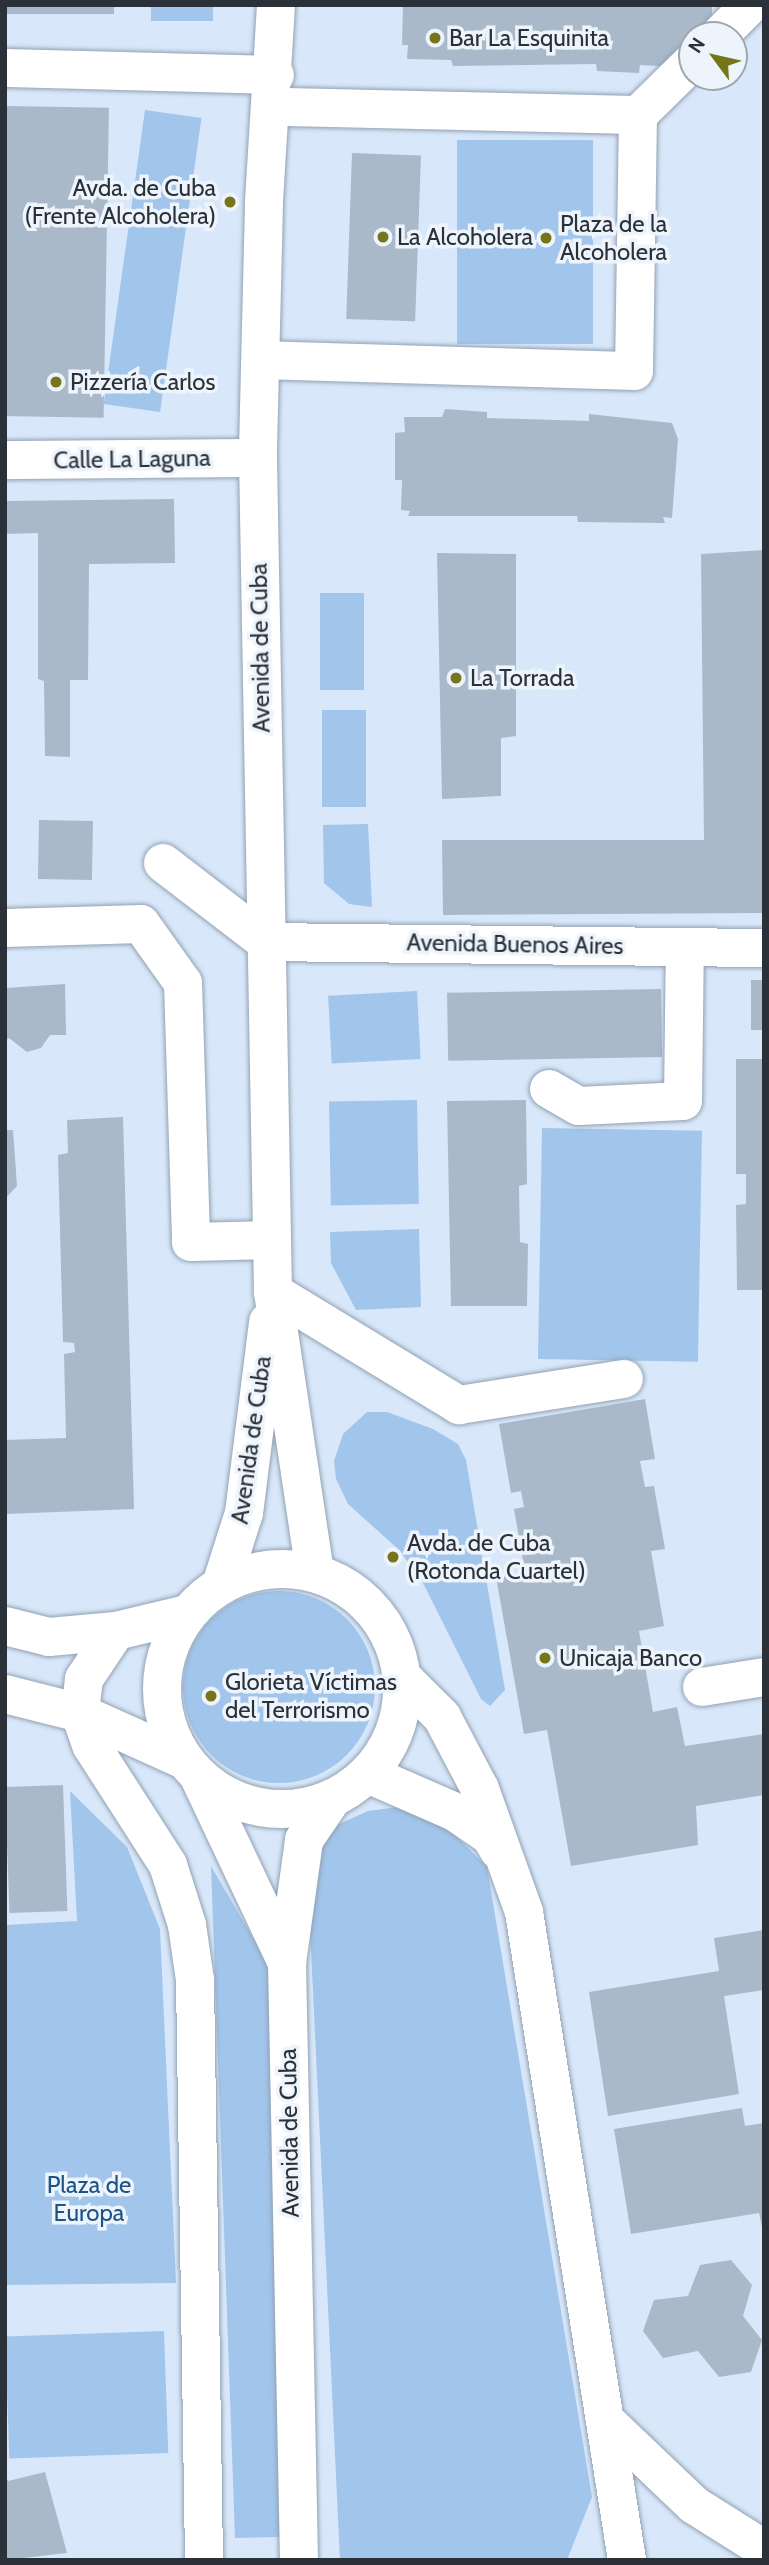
<!DOCTYPE html>
<meta charset="utf-8">
<style>
body{margin:0}
#map{position:relative;width:769px;height:2565px;overflow:hidden;background:#d8e8fa;font-family:Cabin,sans-serif}
div>[style]{position:absolute}
.green>*{inset:0;background:#a2c5eb;transform-origin:0 0}
.round{border-radius:50%}
.building>*{inset:0;background:#a9b9ca;transform-origin:0 0}
.roads{filter:drop-shadow(0 0 2px #92a1b2) drop-shadow(0 0 2px #92a1b2)}
.minor>*{height:38px;margin:-19px;padding:0 19px;transform-origin:19px;border-radius:19px;background:#fff}
.minor>.ring{margin:-19px;padding:0;box-sizing:content-box;background:none;border:38px solid #fff;border-radius:50%}
.dots>*{width:19px;height:19px;translate:-50% -50%;box-sizing:border-box;border:4px solid #edf4fb;border-radius:50%}
span{translate:-50% -50%;white-space:nowrap;text-align:center;line-height:1.15;-webkit-text-stroke:7px #edf4fb;paint-order:stroke}
.poi-label{font-size:24px;color:#2b3138}
.left{translate:0 -50%;text-align:left}
.right{translate:-100% -50%;text-align:right}
.street-label{font-size:24px;color:#2b3138}
.park-label{font-size:24px;color:#1c5389}
.frame{position:absolute;inset:0;border:7px solid #2b3138;pointer-events:none}
.north{position:absolute;left:678px;top:21px;width:70px;height:70px;box-sizing:border-box;background:#edf4fb;border:2px solid #9fa6ad;border-radius:50%;rotate:303deg;font-size:19px;font-weight:700;line-height:28px;text-align:center;color:#2b3138}
.north::after{content:'';display:block;margin:auto;width:24px;height:32px;background:#76751b;clip-path:polygon(50% 0,100% 100%,50% 72%,0 100%)}
</style>
<div id="map">
<div class="green">
<i style="left:151px;top:5px;width:62px;height:16px"></i>
<i style="left:145px;top:110px;width:57px;height:297px;rotate:8deg"></i>
<i style="left:457px;top:140px;width:136px;height:204px"></i>
<i style="left:320px;top:593px;width:44px;height:97px"></i>
<i style="left:322px;top:710px;width:44px;height:97px"></i>
<i style="clip-path:polygon(368px 824px,372px 907px,349px 904px,324px 883px,323px 825px)"></i>
<i style="left:417px;top:991px;width:68px;height:89px;rotate:87deg"></i>
<i style="left:417px;top:1100px;width:104px;height:88px;rotate:89deg"></i>
<i style="left:542px;top:1128px;width:160px;height:231px;rotate:1deg"></i>
<i style="clip-path:polygon(419px 1229px,421px 1307px,356px 1310px,331px 1263px,330px 1232px)"></i>
<i style="clip-path:polygon(367px 1412px,387px 1412px,433px 1429px,458px 1444px,466px 1460px,505px 1690px,490px 1706px,481px 1699px,420px 1577px,397px 1548px,348px 1504px,336px 1479px,334px 1461px,343px 1434px)"></i>
<i class="round" style="left:183px;top:1591px;width:192px;height:192px"></i>
<i style="clip-path:polygon(70px 1791px,127px 1847px,160px 1929px,176px 2283px,5px 2285px,5px 1925px,77px 1921px)"></i>
<i style="clip-path:polygon(405px 1806px,453px 1833px,487px 1867px,592px 2497px,567px 2560px,340px 2560px,310px 1928px,319px 1847px,339px 1824px,368px 1811px)"></i>
<i style="clip-path:polygon(211px 1866px,274px 1974px,282px 2537px,235px 2538px)"></i>
<i style="left:164px;top:2331px;width:122px;height:159px;rotate:88deg"></i>
</div>
<div class="building">
<i style="left:5px;top:5px;width:109px;height:9px"></i>
<i style="clip-path:polygon(403px 5px,712px 5px,712px 35px,692px 35px,692px 45px,676px 67px,640px 65px,639px 73px,597px 71px,596px 64px,453px 66px,451px 60px,407px 59px,408px 45px,402px 45px)"></i>
<i style="left:5px;top:106px;width:104px;height:310px;rotate:1deg"></i>
<i style="left:352px;top:153px;width:69px;height:166px;rotate:2deg"></i>
<i style="clip-path:polygon(445px 409px,487px 412px,487px 418px,589px 421px,589px 414px,672px 423px,678px 439px,672px 518px,663px 517px,665px 523px,578px 522px,577px 516px,408px 516px,410px 511px,401px 510px,402px 480px,395px 480px,395px 433px,405px 432px,404px 417px,442px 417px)"></i>
<i style="clip-path:polygon(174px 499px,175px 563px,89px 564px,88px 680px,70px 680px,70px 757px,45px 756px,44px 681px,38px 679px,38px 533px,5px 534px,5px 501px)"></i>
<i style="clip-path:polygon(764px 550px,764px 913px,443px 915px,442px 840px,704px 840px,701px 554px)"></i>
<i style="clip-path:polygon(437px 553px,516px 554px,516px 736px,501px 738px,501px 796px,442px 799px)"></i>
<i style="left:39px;top:820px;width:54px;height:59px;rotate:1deg"></i>
<i style="left:751px;top:980px;width:13px;height:50px"></i>
<i style="clip-path:polygon(65px 984px,66px 1035px,50px 1035px,41px 1048px,27px 1052px,9px 1038px,5px 1041px,5px 988px)"></i>
<i style="left:661px;top:989px;width:68px;height:214px;rotate:89deg"></i>
<i style="clip-path:polygon(736px 1059px,764px 1059px,764px 1290px,737px 1290px,736px 1205px,746px 1204px,746px 1174px,736px 1174px)"></i>
<i style="clip-path:polygon(526px 1100px,527px 1184px,519px 1186px,520px 1242px,528px 1244px,527px 1306px,451px 1306px,447px 1101px)"></i>
<i style="clip-path:polygon(123px 1117px,134px 1509px,5px 1514px,5px 1440px,66px 1438px,64px 1354px,75px 1352px,74px 1343px,63px 1342px,58px 1155px,68px 1153px,67px 1120px)"></i>
<i style="clip-path:polygon(5px 1130px,13px 1130px,17px 1186px,5px 1199px)"></i>
<i style="clip-path:polygon(645px 1399px,655px 1459px,640px 1461px,645px 1487px,654px 1486px,665px 1549px,651px 1551px,664px 1626px,639px 1631px,653px 1712px,677px 1707px,685px 1746px,764px 1734px,764px 1795px,696px 1806px,698px 1845px,571px 1866px,547px 1730px,524px 1734px,496px 1577px,525px 1572px,514px 1509px,524px 1507px,521px 1491px,511px 1493px,499px 1424px)"></i>
<i style="left:63px;top:1785px;width:126px;height:58px;rotate:88deg"></i>
<i style="clip-path:polygon(764px 1930px,764px 1990px,724px 1996px,739px 2094px,608px 2116px,589px 1992px,719px 1971px,714px 1938px)"></i>
<i style="clip-path:polygon(742px 2108px,745px 2126px,764px 2123px,764px 2237px,759px 2213px,631px 2234px,614px 2129px)"></i>
<i style="clip-path:polygon(731px 2260px,752px 2285px,743px 2316px,762px 2340px,751px 2372px,719px 2377px,698px 2351px,663px 2358px,643px 2331px,654px 2300px,688px 2296px,700px 2265px)"></i>
<i style="clip-path:polygon(45px 2472px,67px 2553px,5px 2560px,5px 2474px,8px 2481px)"></i>
</div>
<div class="roads">
<div class="minor">
<i style="left:276px;top:5px;width:199px;rotate:93.5deg"></i>
<i style="left:264px;top:204px;width:254px;rotate:91.4deg"></i>
<i style="left:258px;top:458px;width:834px;rotate:88.97deg"></i>
<i style="left:273px;top:1292px;width:284px;rotate:81.5deg"></i>
<i style="left:720px;top:35px;width:42px;rotate:-45deg"></i>
<i style="left:5px;top:68px;width:270px;rotate:1.5deg"></i>
<i style="left:638px;top:115px;width:76px;rotate:-44.5deg"></i>
<i style="left:261px;top:360px;width:373px;rotate:1.7deg"></i>
<i style="left:634px;top:371px;width:256px;rotate:-89.1deg"></i>
<i style="left:638px;top:115px;width:365px;rotate:-178.7deg"></i>
<i style="left:5px;top:460px;width:253px;rotate:-0.5deg"></i>
<i style="left:163px;top:863px;width:130px;rotate:37.5deg"></i>
<i style="left:266px;top:942px;width:498px;rotate:0.7deg"></i>
<i style="left:5px;top:928px;width:136px;rotate:-1.7deg"></i>
<i style="left:141px;top:924px;width:72px;rotate:54.6deg"></i>
<i style="left:183px;top:983px;width:259px;rotate:88.2deg"></i>
<i style="left:191px;top:1242px;width:81px;rotate:-1.4deg"></i>
<i style="left:549px;top:1089px;width:34px;rotate:30deg"></i>
<i style="left:579px;top:1106px;width:104px;rotate:-2.8deg"></i>
<i style="left:683px;top:1101px;width:154px;rotate:-89.3deg"></i>
<i style="left:273px;top:1292px;width:218px;rotate:31.3deg"></i>
<i style="left:459px;top:1405px;width:167px;rotate:-9deg"></i>
<i class="ring" style="left:162px;top:1569px;width:202px;height:202px"></i>
<i style="left:221px;top:1585px;width:76px;rotate:-72.3deg"></i>
<i style="left:244px;top:1513px;width:193px;rotate:-82.8deg"></i>
<i style="left:5px;top:1626px;width:45px;rotate:14deg"></i>
<i style="left:49px;top:1637px;width:67px;rotate:-5.1deg"></i>
<i style="left:116px;top:1631px;width:73px;rotate:-13.5deg"></i>
<i style="left:116px;top:1631px;width:58px;rotate:123.7deg"></i>
<i style="left:84px;top:1679px;width:34px;rotate:97deg"></i>
<i style="left:80px;top:1713px;width:34px;rotate:71deg"></i>
<i style="left:91px;top:1745px;width:143px;rotate:57.3deg"></i>
<i style="left:168px;top:1865px;width:63px;rotate:72.4deg"></i>
<i style="left:187px;top:1925px;width:56px;rotate:81.7deg"></i>
<i style="left:195px;top:1980px;width:580px;rotate:89.11deg"></i>
<i style="left:402px;top:1677px;width:57px;rotate:45deg"></i>
<i style="left:442px;top:1717px;width:81px;rotate:62.2deg"></i>
<i style="left:480px;top:1789px;width:131px;rotate:70.3deg"></i>
<i style="left:524px;top:1912px;width:656px;rotate:80.97deg"></i>
<i style="left:702px;top:1687px;width:63px;rotate:-9.2deg"></i>
<i style="left:5px;top:1694px;width:77px;rotate:14.2deg"></i>
<i style="left:80px;top:1713px;width:114px;rotate:24.3deg"></i>
<i style="left:368px;top:1774px;width:95px;rotate:23.6deg"></i>
<i style="left:455px;top:1812px;width:42px;rotate:34.4deg"></i>
<i style="left:490px;top:1836px;width:17px;rotate:59deg"></i>
<i style="left:200px;top:1779px;width:204px;rotate:64.7deg"></i>
<i style="left:609px;top:2424px;width:117px;rotate:43.6deg"></i>
<i style="left:694px;top:2505px;width:83px;rotate:32.2deg"></i>
<i style="left:299px;top:2560px;width:597px;rotate:-91.15deg"></i>
<i style="left:287px;top:1963px;width:124px;rotate:-82.1deg"></i>
<i style="left:304px;top:1840px;width:50px;rotate:-55.7deg"></i>
</div>
</div>
<div class="dots">
<i style="left:435px;top:38px;background:#76751b"></i>
<i style="left:230px;top:202px;background:#76751b"></i>
<i style="left:383px;top:237px;background:#76751b"></i>
<i style="left:546px;top:238px;background:#76751b"></i>
<i style="left:56px;top:382px;background:#76751b"></i>
<i style="left:456px;top:678px;background:#76751b"></i>
<i style="left:393px;top:1557px;background:#76751b"></i>
<i style="left:545px;top:1658px;background:#76751b"></i>
<i style="left:211px;top:1696px;background:#76751b"></i>
</div>
<div class="poi-label">
<span class="left" style="left:449px;top:38px">Bar La Esquinita</span>
<span class="right" style="left:216px;top:202px">Avda. de Cuba<br>(Frente Alcoholera)</span>
<span class="left" style="left:560px;top:238px">Plaza de la<br>Alcoholera</span>
<span class="left" style="left:397px;top:237px">La Alcoholera</span>
<span class="left" style="left:70px;top:382px">Pizzería Carlos</span>
<span class="left" style="left:470px;top:678px">La Torrada</span>
<span class="left" style="left:407px;top:1557px">Avda. de Cuba<br>(Rotonda Cuartel)</span>
<span class="left" style="left:559px;top:1658px">Unicaja Banco</span>
<span class="left" style="left:225px;top:1696px">Glorieta Víctimas<br>del Terrorismo</span>
</div>
<div class="street-label">
<span style="left:132px;top:459px;rotate:-1deg">Calle La Laguna</span>
<span style="left:260px;top:648px;rotate:-91deg">Avenida de Cuba</span>
<span style="left:515px;top:944px;rotate:1deg">Avenida Buenos Aires</span>
<span style="left:251px;top:1440px;rotate:-82deg">Avenida de Cuba</span>
<span style="left:289px;top:2133px;rotate:-91deg">Avenida de Cuba</span>
</div>
<div class="park-label">
<span style="left:89px;top:2199px">Plaza de<br>Europa</span>
</div>
<div class="frame"></div>
<div class="north">N</div>
</div>
